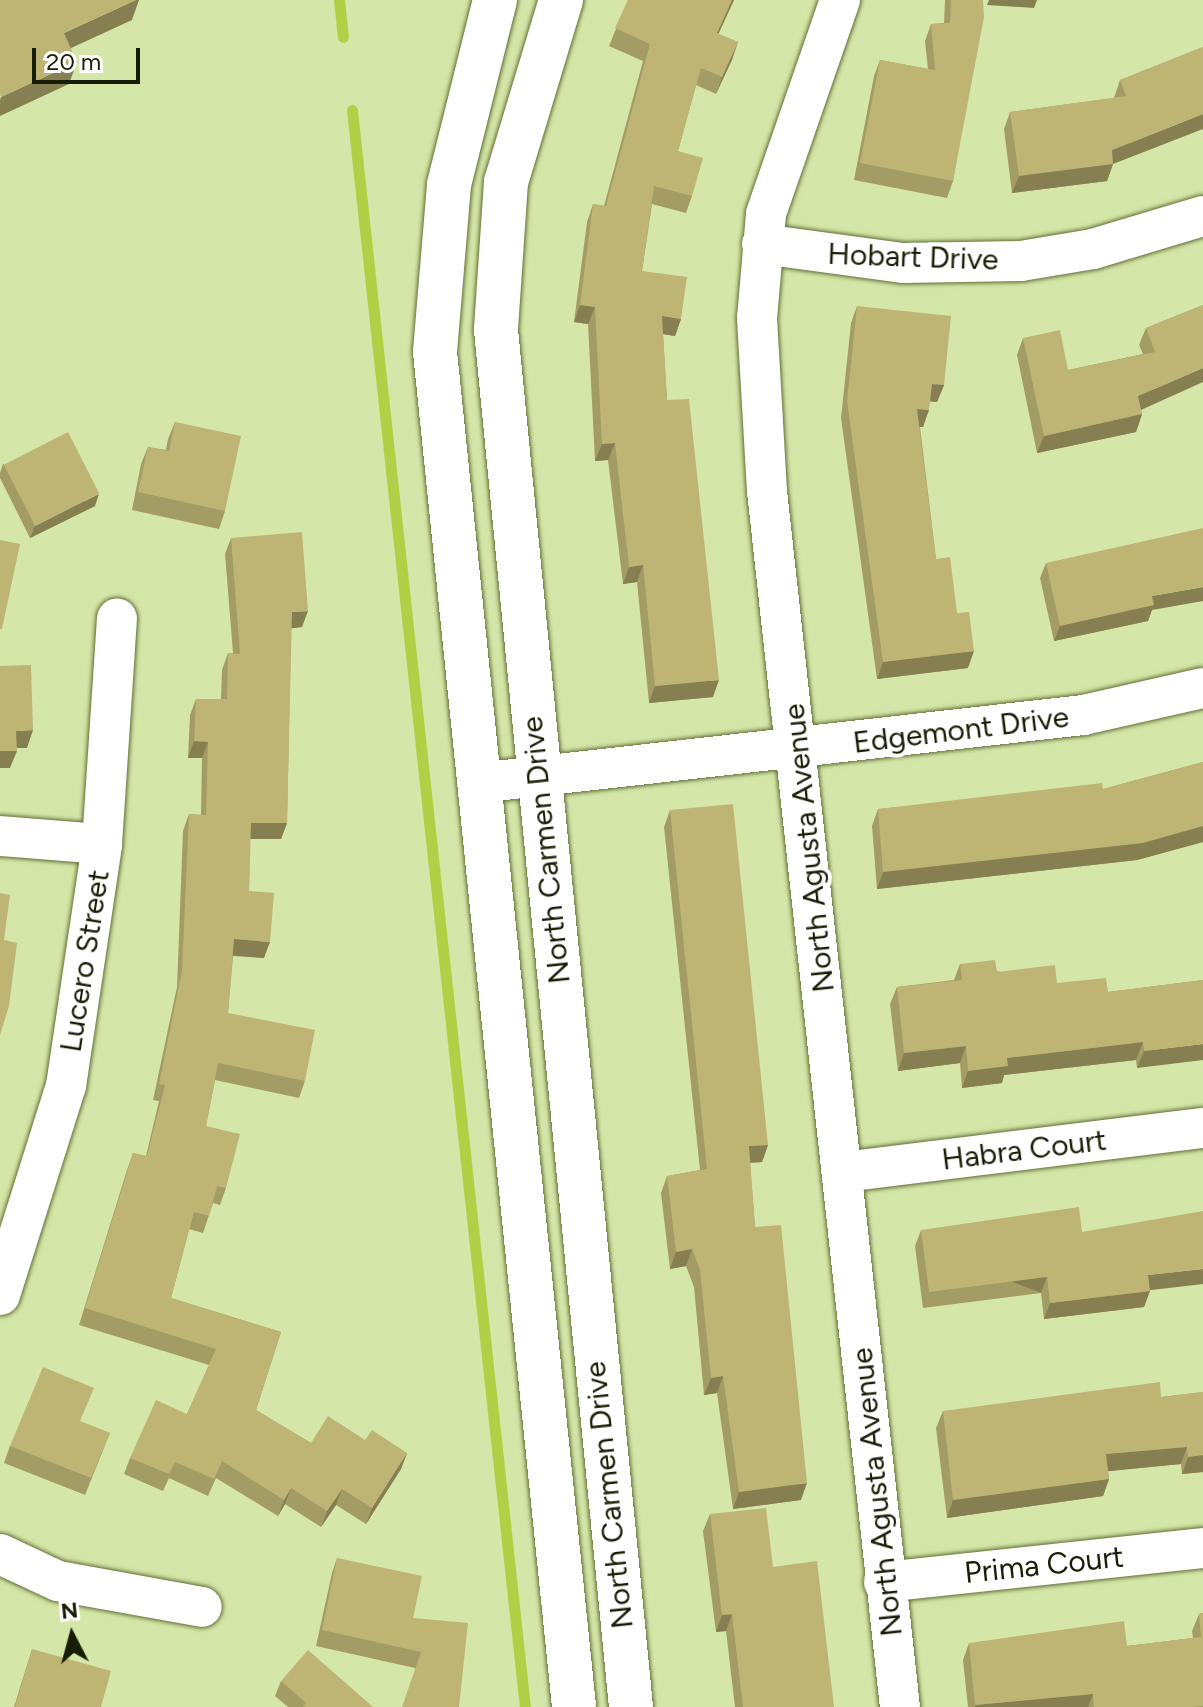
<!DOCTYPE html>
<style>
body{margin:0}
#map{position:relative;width:1203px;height:1707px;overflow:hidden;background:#d5e7a8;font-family:Figtree,sans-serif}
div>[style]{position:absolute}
.stream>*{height:11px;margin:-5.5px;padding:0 5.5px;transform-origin:5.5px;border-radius:5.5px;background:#b1d046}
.roads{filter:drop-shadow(0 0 2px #617035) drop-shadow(0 0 2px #617035)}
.minor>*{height:40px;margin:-20px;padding:0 20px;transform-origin:20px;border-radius:20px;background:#fff}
.major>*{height:44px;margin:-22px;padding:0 22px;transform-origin:22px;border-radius:22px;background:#fff}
.wall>*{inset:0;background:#a39c64}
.shaded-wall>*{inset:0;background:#857f51;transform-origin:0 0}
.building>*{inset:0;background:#beb574;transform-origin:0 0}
span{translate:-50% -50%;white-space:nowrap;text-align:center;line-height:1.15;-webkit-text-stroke:8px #fff;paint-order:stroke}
.street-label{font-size:30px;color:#181e05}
.north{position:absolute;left:32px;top:1595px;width:80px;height:80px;-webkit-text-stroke:6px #fff;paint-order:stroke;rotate:354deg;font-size:22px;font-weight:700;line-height:32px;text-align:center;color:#181e05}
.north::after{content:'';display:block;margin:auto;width:28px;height:36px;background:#181e05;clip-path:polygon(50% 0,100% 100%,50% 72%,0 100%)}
.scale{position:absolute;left:32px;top:48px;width:108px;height:36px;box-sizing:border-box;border:4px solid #181e05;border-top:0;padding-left:10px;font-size:24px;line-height:28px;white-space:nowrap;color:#181e05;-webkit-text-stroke:6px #fff;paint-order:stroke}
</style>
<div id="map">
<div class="stream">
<i style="left:339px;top:0;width:37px;rotate:84deg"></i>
<i style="left:352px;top:110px;width:1606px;rotate:83.82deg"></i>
</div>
<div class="roads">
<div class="minor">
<i style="left:840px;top:0;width:226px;rotate:109.1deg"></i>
<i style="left:766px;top:214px;width:104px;rotate:94.9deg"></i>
<i style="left:757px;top:318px;width:173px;rotate:86.7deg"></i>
<i style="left:767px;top:491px;width:1223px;rotate:83.76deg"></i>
<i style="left:762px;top:244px;width:142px;rotate:7.7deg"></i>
<i style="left:903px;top:263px;width:118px;rotate:-1deg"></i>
<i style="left:1021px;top:261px;width:73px;rotate:-9.5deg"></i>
<i style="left:1093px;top:249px;width:115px;rotate:-16.7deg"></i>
<i style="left:478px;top:783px;width:609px;rotate:-6.41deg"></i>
<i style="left:1083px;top:715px;width:123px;rotate:-12.7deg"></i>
<i style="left:0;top:836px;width:102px;rotate:4.5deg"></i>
<i style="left:844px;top:1172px;width:362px;rotate:-7deg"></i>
<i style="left:0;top:1295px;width:219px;rotate:-72.5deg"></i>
<i style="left:66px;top:1086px;width:245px;rotate:-81.5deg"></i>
<i style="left:102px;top:844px;width:226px;rotate:-86.2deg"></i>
<i style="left:0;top:1554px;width:64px;rotate:25deg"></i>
<i style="left:58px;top:1581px;width:146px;rotate:10.2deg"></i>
<i style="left:884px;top:1582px;width:321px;rotate:-6.1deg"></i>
</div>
<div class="major">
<i style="left:495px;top:0;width:191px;rotate:104deg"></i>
<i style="left:449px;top:185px;width:168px;rotate:94.8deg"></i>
<i style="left:435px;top:352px;width:1362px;rotate:84.14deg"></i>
<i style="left:561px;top:0;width:190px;rotate:106.8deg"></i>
<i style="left:506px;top:182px;width:148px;rotate:93.9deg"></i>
<i style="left:496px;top:330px;width:1384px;rotate:84.4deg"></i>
</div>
</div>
<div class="wall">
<i style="clip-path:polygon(628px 0,734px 0,718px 34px,738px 42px,716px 94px,696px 85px,678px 151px,692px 196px,686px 213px,652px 204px,642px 271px,681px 319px,675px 336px,663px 334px,667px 400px,713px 697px,649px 703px,637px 582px,623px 584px,608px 460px,595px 461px,588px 324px,574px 322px,587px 222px,593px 204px,604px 206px,643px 61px,609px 46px)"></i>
<i style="clip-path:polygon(945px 0,983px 0,953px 181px,947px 198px,854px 180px,874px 76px,880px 60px,928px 69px,925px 41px,931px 24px,944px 23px)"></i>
<i style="clip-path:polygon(1203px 47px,1113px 164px,1107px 181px,1012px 193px,1004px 129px,1010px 112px,1114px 98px,1120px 80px)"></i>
<i style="clip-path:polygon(1203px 305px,1141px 410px,1142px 414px,1136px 432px,1037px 453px,1017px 355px,1023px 338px,1068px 370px,1143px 354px,1139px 345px,1146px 328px)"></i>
<i style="clip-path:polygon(857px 306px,944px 385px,937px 402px,930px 401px,923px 427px,920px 427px,936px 559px,957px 613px,968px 668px,877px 679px,841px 418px,851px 323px)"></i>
<i style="clip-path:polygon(175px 422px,225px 511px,219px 529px,132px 510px,141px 464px,148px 447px,166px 450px,168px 439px)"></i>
<i style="clip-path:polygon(3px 464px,95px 506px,30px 538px,0 478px,0 473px)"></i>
<i style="clip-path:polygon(231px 538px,302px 627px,291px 628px,287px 823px,281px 839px,250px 839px,249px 891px,264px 958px,233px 956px,228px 1013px,305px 1081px,299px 1098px,215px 1080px,206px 1126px,226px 1188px,220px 1205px,213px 1203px,203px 1233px,189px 1229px,171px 1298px,281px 1332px,256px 1410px,311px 1443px,365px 1440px,407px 1453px,401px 1469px,366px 1524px,336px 1505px,321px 1527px,285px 1504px,278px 1516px,216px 1478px,208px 1496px,169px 1478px,163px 1491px,124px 1474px,130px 1458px,187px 1414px,209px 1365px,79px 1325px,127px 1170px,133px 1153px,146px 1156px,159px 1101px,153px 1100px,177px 987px,183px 831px,189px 814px,201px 815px,202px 758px,188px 758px,190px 715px,196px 699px,221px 699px,222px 670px,228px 653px,233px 653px,225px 554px)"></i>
<i style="clip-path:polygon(1046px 563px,1152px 610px,1148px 621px,1054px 641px,1040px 578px)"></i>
<i style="clip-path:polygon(1203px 762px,1203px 842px,1137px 860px,877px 889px,872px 826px,878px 809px,1103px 789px)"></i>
<i style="clip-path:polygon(670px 810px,768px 1145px,762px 1162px,750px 1163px,755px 1227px,801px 1500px,733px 1509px,717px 1393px,704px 1395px,694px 1287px,686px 1266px,670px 1269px,661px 1193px,667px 1176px,700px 1170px,664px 827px)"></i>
<i style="clip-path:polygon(960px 964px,1057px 983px,1108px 992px,1203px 980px,1137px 1068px,1136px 1060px,1004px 1075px,1002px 1083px,962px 1088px,960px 1063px,898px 1071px,890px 1004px,897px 987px,954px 980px)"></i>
<i style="clip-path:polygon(921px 1230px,1082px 1232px,1150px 1290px,1144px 1307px,1044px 1319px,1041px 1293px,923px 1308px,915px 1246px)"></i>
<i style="clip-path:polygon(1203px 1392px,1203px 1472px,1182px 1474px,1181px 1464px,1108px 1471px,1109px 1479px,1103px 1496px,947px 1518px,936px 1428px,943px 1411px,1161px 1397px)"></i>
<i style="clip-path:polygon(81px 1422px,110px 1433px,85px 1495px,4px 1463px,10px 1446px)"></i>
<i style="clip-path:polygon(710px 1514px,773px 1567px,834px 1707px,735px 1707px,726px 1631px,716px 1632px,703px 1531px)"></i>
<i style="clip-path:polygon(337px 1558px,413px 1618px,459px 1707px,415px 1668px,316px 1646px,332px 1573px)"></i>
<i style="clip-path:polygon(1203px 1613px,1203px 1707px,968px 1707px,963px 1660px,969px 1643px,1127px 1646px,1193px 1638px,1192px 1631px,1199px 1614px)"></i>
<i style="clip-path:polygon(32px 1649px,101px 1707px,14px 1707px)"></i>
<i style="clip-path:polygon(281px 1681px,373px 1707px,288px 1707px,275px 1696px)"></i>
</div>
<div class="shaded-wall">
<i style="clip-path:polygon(136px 0,139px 0,132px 20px,56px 55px,64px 33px)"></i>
<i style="clip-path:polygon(732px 0,734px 0,711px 50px,717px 33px)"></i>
<i style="clip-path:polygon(989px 0,1037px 0,1034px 8px,987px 5px)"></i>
<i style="clip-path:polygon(738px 42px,732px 60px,716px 94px,722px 77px)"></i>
<i style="clip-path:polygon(77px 62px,69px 84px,0 116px,0 100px,1px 97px)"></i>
<i style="clip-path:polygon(1203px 114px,1203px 129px,1113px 164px,1107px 181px,1012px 193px,1019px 176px,1112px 150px)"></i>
<i style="clip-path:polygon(580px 305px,595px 307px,588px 324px,574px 322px)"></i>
<i style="clip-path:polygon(662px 316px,681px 319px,675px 336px,656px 333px)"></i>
<i style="clip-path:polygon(1203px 368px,1203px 382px,1132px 414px,1138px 396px)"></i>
<i style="clip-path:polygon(932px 384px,944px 385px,937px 402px,925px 401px)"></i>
<i style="clip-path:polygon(917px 409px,929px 410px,923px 427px,911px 426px)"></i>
<i style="clip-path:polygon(1142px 414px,1136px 432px,1037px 453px,1044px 436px)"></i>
<i style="clip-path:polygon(615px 443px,608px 460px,595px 461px,602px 444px)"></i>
<i style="clip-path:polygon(99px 494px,95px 506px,30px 538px,35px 526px)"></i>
<i style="clip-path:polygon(643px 565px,637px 582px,623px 584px,629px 567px)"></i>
<i style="clip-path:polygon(1203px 587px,1203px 601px,1152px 610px,1148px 621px,1054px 641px,1060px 626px,1152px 596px)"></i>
<i style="clip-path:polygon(308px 611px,302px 627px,286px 629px,292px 612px)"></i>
<i style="clip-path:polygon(974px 651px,968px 668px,877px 679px,883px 662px)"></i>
<i style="clip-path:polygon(719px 680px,713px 697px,649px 703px,655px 686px)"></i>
<i style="clip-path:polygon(33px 730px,27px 748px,10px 748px,16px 731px)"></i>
<i style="clip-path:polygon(194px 741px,208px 742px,202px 758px,188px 758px)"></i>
<i style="clip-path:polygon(0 751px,17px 751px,10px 768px,0 768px)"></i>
<i style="clip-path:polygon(251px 823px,287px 823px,281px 839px,245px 839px)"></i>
<i style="clip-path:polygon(1203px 826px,1203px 842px,1137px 860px,877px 889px,883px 872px)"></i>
<i style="clip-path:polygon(234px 939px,270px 942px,264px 958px,228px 955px)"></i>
<i style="clip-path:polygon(1143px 1042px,1136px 1060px,1004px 1075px,1002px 1083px,962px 1088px,968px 1071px,1007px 1058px)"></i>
<i style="clip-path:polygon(1203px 1044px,1203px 1060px,1137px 1068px,1144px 1051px)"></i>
<i style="clip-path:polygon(966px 1046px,960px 1063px,898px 1071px,904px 1053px)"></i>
<i style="clip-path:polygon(768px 1145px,762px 1162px,743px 1163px,749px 1146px)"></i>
<i style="clip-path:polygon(692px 1249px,686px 1266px,670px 1269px,676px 1252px)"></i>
<i style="clip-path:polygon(1203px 1269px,1203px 1284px,1143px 1291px,1148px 1275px)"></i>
<i style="left:1047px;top:1277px;width:17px;height:119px;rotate:111deg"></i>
<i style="clip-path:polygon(1150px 1291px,1144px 1307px,1044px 1319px,1050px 1303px)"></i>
<i style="clip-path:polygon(723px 1376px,717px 1393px,704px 1395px,711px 1378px)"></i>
<i style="clip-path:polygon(1187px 1447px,1181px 1464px,1100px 1472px,1106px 1454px)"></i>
<i style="clip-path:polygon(407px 1453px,401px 1469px,366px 1524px,372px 1508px)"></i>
<i style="clip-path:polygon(1203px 1455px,1203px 1472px,1182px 1474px,1188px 1457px)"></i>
<i style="clip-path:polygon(1109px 1479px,1103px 1496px,947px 1518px,953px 1500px)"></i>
<i style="clip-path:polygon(807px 1483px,801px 1500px,733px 1509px,739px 1492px)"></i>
<i style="clip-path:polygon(291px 1488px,285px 1504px,278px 1516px,284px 1500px)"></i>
<i style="clip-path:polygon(342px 1489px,336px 1505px,321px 1527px,327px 1511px)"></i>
<i style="clip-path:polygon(732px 1614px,726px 1631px,716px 1632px,722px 1615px)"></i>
<i style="clip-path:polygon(1093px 1694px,1088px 1707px,975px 1707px,975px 1705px)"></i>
</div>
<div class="building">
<i style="clip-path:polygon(0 0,136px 0,64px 33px,77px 62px,1px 97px,0 94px)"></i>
<i style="clip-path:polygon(628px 0,732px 0,717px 33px,738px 42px,722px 77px,701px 68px,678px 151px,703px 158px,692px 196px,654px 186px,642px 271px,687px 277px,681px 319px,662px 316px,667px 400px,689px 399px,719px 680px,655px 686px,643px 565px,629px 567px,615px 443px,602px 444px,595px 307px,580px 305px,593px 204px,606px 206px,650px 44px,615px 28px)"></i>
<i style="clip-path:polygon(951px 0,983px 0,984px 17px,953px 181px,860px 163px,880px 60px,935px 70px,931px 24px,950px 23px)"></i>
<i style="clip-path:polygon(1203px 47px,1203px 114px,1112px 150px,1113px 164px,1019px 176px,1010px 112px,1126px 96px,1120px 80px)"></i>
<i style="clip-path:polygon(1203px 305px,1203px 368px,1138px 396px,1142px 414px,1044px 436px,1023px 338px,1060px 330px,1068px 370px,1155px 352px,1146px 328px)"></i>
<i style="clip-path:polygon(857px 306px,951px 316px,944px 385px,932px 384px,929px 410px,917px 409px,936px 559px,950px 557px,957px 613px,969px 612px,974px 651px,883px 662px,847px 401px)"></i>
<i style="clip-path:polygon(175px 422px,241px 436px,225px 511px,138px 492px,148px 447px,169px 451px)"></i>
<i style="left:68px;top:432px;width:69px;height:72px;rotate:63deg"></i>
<i style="clip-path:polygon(1203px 528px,1203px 587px,1152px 596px,1154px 605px,1060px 626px,1046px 563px)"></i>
<i style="clip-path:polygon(302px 532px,308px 611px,292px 612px,287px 823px,251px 823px,249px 891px,274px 893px,270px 942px,234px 939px,228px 1013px,315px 1030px,305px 1081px,218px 1063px,206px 1126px,240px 1134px,226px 1188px,217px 1186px,209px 1216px,194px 1212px,171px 1298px,281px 1332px,256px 1410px,311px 1443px,328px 1416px,365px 1440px,372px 1430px,407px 1453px,372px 1508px,342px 1489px,327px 1511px,291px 1488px,284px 1500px,222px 1461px,214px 1479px,175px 1462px,169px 1474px,130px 1458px,156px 1400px,187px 1414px,216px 1349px,85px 1308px,133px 1153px,147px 1156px,165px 1085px,159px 1084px,182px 971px,189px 814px,206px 815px,208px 742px,194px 741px,196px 699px,227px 699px,228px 653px,240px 654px,231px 538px)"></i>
<i style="clip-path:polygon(0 540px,20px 544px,2px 629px,0 629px)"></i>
<i style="clip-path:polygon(31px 665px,33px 730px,16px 731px,17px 751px,0 751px,0 666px)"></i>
<i style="clip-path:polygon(1203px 762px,1203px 826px,1143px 843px,883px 872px,878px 809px,1102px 783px,1103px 789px)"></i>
<i style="clip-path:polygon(733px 804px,768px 1145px,749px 1146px,755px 1227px,781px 1225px,807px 1483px,739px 1492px,723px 1376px,711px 1378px,700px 1270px,692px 1249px,676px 1252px,667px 1176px,707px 1169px,670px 810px)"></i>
<i style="clip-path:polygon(0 893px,10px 895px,4px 940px,17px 943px,9px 1006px,0 1035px)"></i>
<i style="clip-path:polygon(995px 960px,997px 972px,1055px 965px,1057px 983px,1106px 978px,1108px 992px,1203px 980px,1203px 1044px,1144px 1051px,1143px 1042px,1007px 1058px,1008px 1066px,968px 1071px,966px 1046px,904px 1053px,897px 987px,962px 980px,960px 964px)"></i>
<i style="clip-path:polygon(1079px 1207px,1082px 1232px,1203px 1211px,1203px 1269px,1148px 1275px,1150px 1291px,1050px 1303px,1047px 1277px,929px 1292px,921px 1230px)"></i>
<i style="clip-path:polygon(43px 1367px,94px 1388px,80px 1421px,110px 1433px,91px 1478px,10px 1446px)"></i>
<i style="clip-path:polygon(1160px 1382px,1161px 1397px,1203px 1392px,1203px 1455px,1188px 1457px,1187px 1447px,1106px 1454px,1109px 1479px,953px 1500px,943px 1411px)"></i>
<i style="clip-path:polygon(766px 1508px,773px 1567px,817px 1561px,834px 1707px,743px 1707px,732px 1614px,722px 1615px,710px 1514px)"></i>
<i style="clip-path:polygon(337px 1558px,422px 1576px,413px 1618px,468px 1623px,459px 1707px,402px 1707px,421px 1652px,322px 1630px)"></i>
<i style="clip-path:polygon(1203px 1613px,1203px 1706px,1193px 1707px,1094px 1707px,1093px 1694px,975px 1705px,969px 1643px,1124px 1621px,1127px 1646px,1201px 1637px,1199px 1614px)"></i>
<i style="clip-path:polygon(32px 1649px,111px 1671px,101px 1707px,15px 1707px)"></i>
<i style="clip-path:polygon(308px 1650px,373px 1707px,303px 1707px,306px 1703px,281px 1681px)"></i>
</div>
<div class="street-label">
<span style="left:913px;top:257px;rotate:2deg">Hobart Drive</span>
<span style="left:961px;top:730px;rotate:-7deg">Edgemont Drive</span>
<span style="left:809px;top:848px;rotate:-96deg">North Agusta Avenue</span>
<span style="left:546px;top:850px;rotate:-96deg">North Carmen Drive</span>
<span style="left:85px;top:961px;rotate:-81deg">Lucero Street</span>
<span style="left:1024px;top:1150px;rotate:-7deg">Habra Court</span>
<span style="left:877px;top:1492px;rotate:-96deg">North Agusta Avenue</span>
<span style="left:609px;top:1495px;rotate:-96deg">North Carmen Drive</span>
<span style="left:1044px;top:1565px;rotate:-6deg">Prima Court</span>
</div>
<div class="north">N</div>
<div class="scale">20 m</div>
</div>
